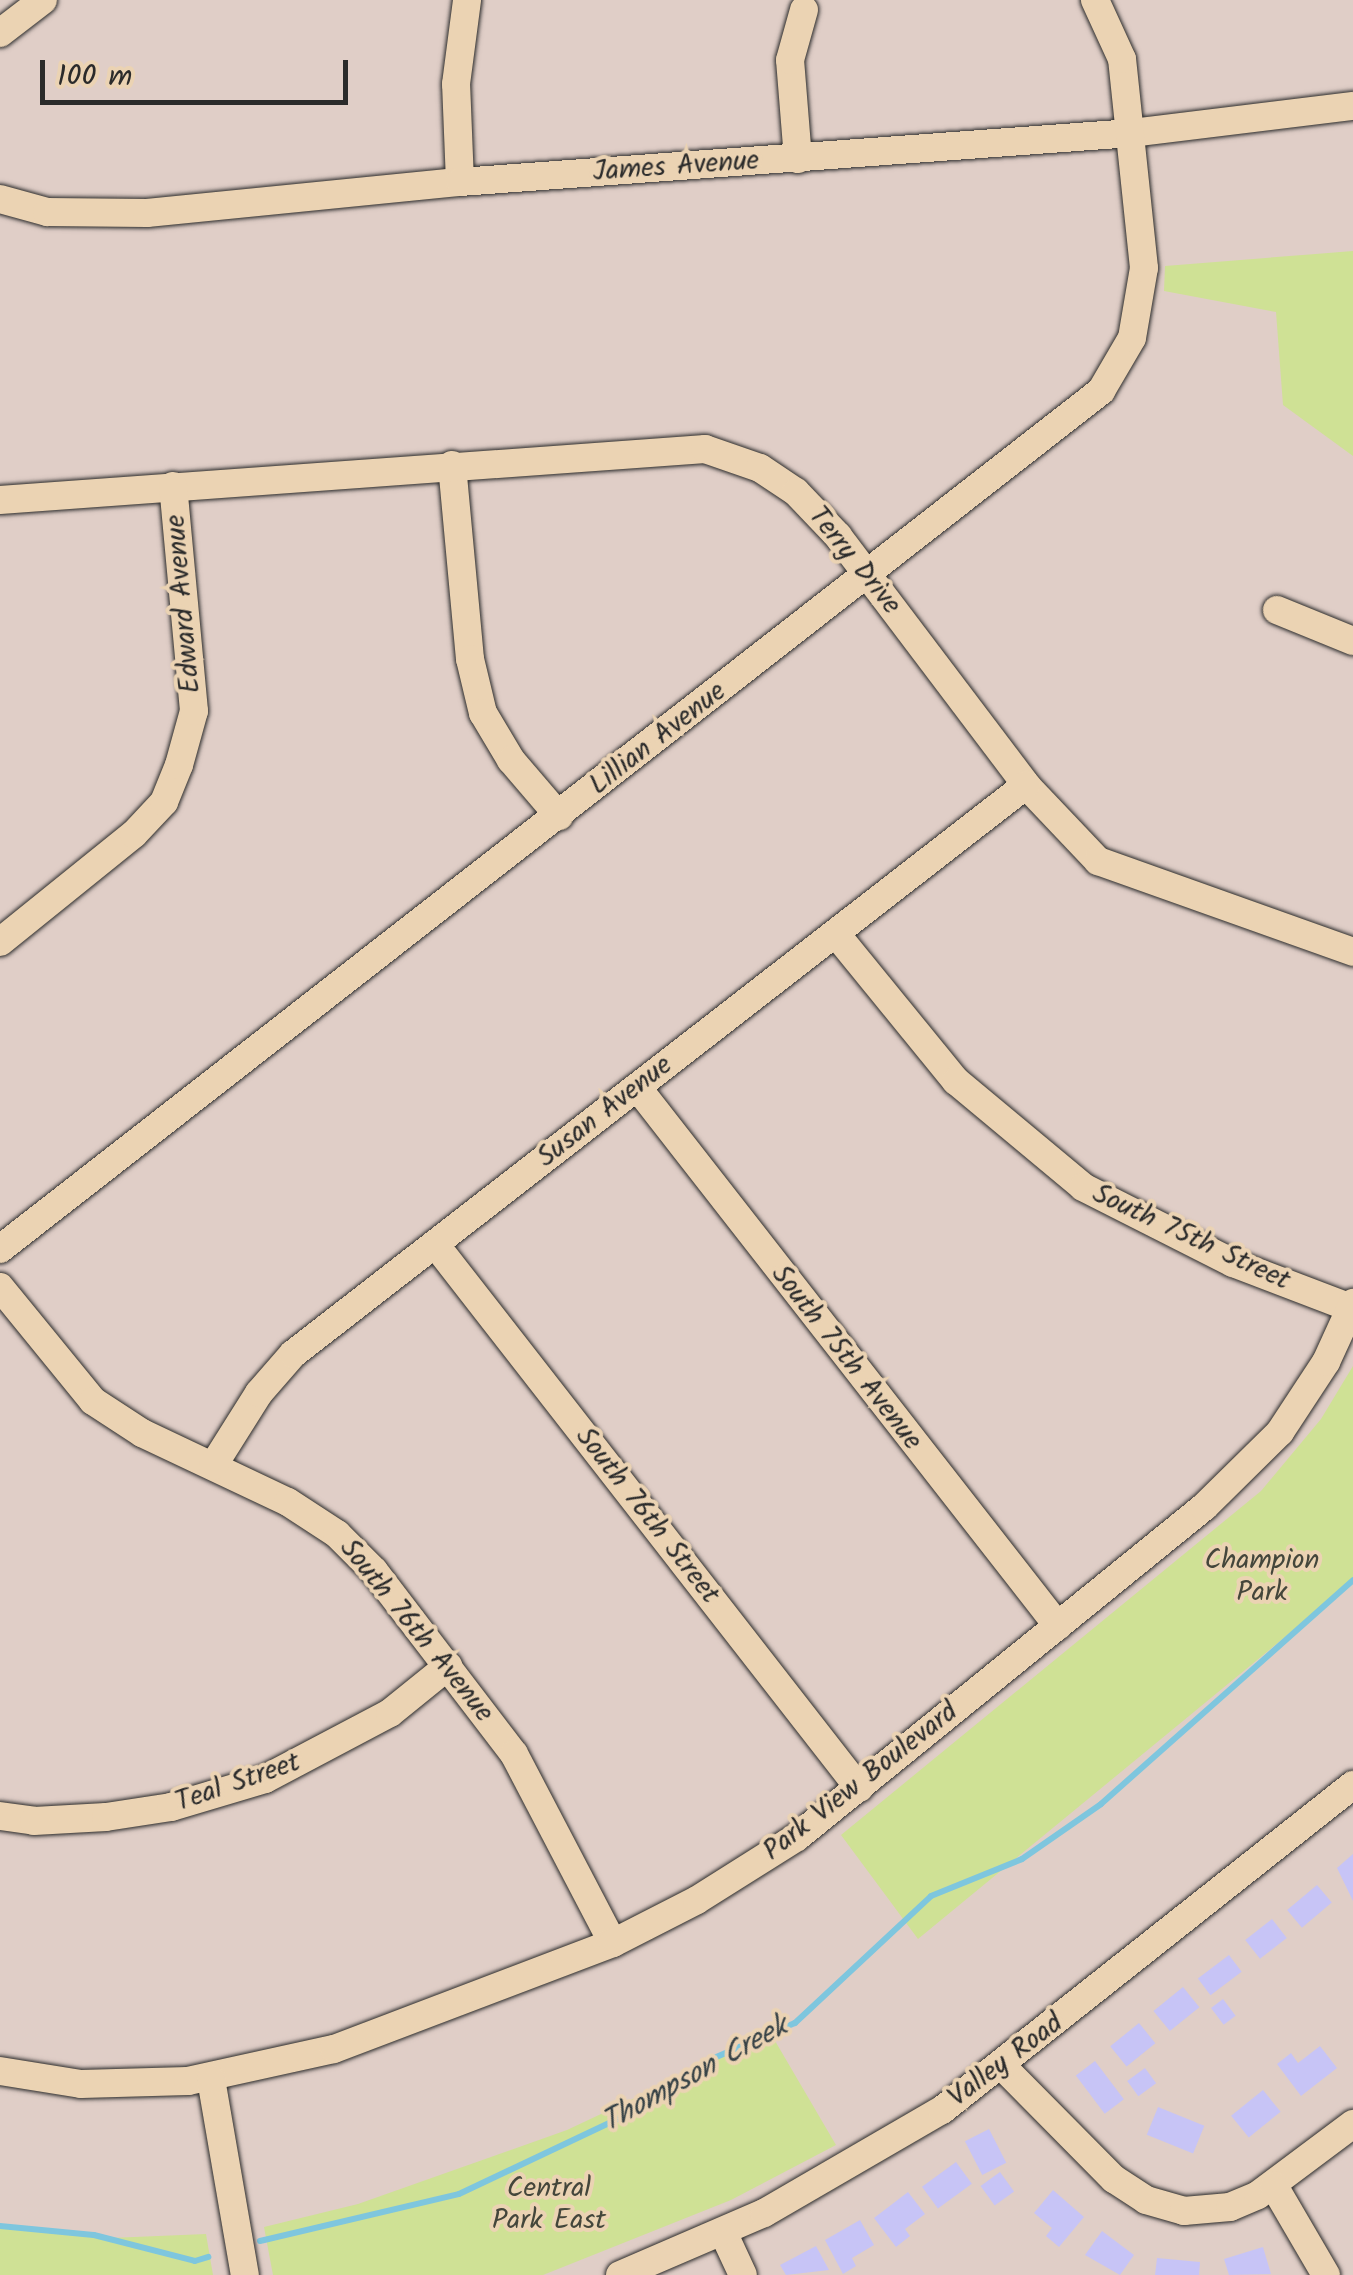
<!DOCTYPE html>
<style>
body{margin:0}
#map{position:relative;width:1353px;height:2275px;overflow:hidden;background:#e0cec7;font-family:Kalam,sans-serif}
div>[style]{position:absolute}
.green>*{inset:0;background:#cfe195}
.stream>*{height:6px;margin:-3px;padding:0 3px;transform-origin:3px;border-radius:3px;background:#7ec6de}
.building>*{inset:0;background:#c7c4f6;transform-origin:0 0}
.roads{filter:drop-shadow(0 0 2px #2b2b2b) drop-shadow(0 0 2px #2b2b2b)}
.minor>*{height:28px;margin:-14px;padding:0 14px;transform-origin:14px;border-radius:14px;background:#ebd3b3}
span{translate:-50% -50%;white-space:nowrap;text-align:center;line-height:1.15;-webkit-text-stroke:8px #ebd3b3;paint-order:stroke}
.street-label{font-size:28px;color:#2b2b2b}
.park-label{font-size:28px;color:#44463b}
.water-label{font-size:30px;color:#374246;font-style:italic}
.scale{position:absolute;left:40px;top:60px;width:308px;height:45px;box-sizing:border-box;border:5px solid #2b2b2b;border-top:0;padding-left:12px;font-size:30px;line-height:35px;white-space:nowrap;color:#2b2b2b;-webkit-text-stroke:8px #ebd3b3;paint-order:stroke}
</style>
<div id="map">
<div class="green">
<i style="clip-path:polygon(1353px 251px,1353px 456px,1283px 405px,1276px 312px,1164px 291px,1165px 266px)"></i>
<i style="clip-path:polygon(1353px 1366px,1353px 1581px,918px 1939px,841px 1835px,1261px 1491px,1321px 1419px)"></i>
<i style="clip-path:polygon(771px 2034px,836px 2145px,731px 2200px,543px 2275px,273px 2275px,264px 2227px,358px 2204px,567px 2130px)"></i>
<i style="clip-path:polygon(0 2227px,110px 2238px,206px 2234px,213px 2275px,0 2275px)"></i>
</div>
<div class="stream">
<i style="left:0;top:2226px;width:94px;rotate:5.5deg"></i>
<i style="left:94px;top:2235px;width:104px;rotate:14.4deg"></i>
<i style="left:195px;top:2261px;width:14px;rotate:-17deg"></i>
<i style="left:260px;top:2241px;width:204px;rotate:-13.3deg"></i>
<i style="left:459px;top:2194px;width:176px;rotate:-25.3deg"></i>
<i style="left:618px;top:2119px;width:114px;rotate:-32.4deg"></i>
<i style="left:714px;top:2058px;width:88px;rotate:-23.4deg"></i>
<i style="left:795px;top:2023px;width:186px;rotate:-43deg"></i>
<i style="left:931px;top:1896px;width:98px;rotate:-22.1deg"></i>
<i style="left:1022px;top:1859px;width:96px;rotate:-34.8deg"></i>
<i style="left:1101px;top:1804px;width:337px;rotate:-41.6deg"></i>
</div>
<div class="building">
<i style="clip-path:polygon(1353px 1854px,1353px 1901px,1337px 1868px)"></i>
<i style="left:1317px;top:1885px;width:23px;height:39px;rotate:50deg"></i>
<i style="left:1272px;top:1919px;width:24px;height:34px;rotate:52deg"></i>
<i style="left:1229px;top:1955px;width:21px;height:39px;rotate:53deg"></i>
<i style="left:1183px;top:1987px;width:26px;height:38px;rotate:51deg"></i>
<i style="left:1223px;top:1999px;width:21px;height:15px;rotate:53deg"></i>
<i style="left:1139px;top:2023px;width:26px;height:37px;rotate:51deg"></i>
<i style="clip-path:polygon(1320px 2046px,1337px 2068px,1301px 2096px,1277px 2064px,1291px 2053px,1298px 2063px)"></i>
<i style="left:1095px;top:2061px;width:48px;height:24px;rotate:53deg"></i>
<i style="left:1145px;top:2068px;width:19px;height:22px;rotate:54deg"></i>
<i style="left:1263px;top:2090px;width:28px;height:41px;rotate:51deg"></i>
<i style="left:1158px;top:2107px;width:50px;height:30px;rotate:22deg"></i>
<i style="left:989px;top:2129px;width:38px;height:27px;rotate:63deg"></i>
<i style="left:956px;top:2162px;width:27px;height:42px;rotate:54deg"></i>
<i style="left:1000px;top:2172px;width:24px;height:24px;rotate:54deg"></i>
<i style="clip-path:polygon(1053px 2190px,1084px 2217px,1059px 2247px,1046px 2236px,1052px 2228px,1034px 2213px)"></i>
<i style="clip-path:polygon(908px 2192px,925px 2214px,905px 2229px,910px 2236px,896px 2247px,874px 2218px)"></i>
<i style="clip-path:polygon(860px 2220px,874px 2245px,852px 2258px,856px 2266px,843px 2274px,825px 2240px)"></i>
<i style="clip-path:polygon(1102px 2231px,1134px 2255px,1120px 2275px,1085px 2255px)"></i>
<i style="clip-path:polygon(816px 2246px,829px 2270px,786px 2275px,780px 2265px)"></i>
<i style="clip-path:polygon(1263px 2247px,1271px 2274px,1229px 2275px,1224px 2259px)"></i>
<i style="clip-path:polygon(1157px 2258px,1200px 2262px,1199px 2275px,1155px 2275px)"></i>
</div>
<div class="roads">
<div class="minor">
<i style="left:0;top:33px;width:54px;rotate:-37.5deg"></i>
<i style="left:798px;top:159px;width:99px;rotate:-94.6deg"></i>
<i style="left:790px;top:60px;width:52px;rotate:-74.4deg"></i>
<i style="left:460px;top:182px;width:98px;rotate:-92.3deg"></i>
<i style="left:456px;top:84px;width:85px;rotate:-82.5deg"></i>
<i style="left:0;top:199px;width:49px;rotate:15.5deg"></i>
<i style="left:47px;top:212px;width:100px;rotate:0.6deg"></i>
<i style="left:147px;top:213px;width:315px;rotate:-5.7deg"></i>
<i style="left:460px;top:182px;width:674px;rotate:-4.17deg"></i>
<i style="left:1132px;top:133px;width:223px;rotate:-7deg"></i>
<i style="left:452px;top:465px;width:195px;rotate:84.7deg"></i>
<i style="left:470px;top:659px;width:56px;rotate:76.5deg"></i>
<i style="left:483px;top:713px;width:55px;rotate:59.2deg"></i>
<i style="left:511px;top:760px;width:74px;rotate:49.4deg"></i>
<i style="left:0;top:500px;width:707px;rotate:-4.14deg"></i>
<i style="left:705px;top:449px;width:58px;rotate:19.1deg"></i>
<i style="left:760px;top:468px;width:43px;rotate:33.7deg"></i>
<i style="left:796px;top:492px;width:61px;rotate:46.3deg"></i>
<i style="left:838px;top:536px;width:312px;rotate:52.9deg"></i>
<i style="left:1026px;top:785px;width:105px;rotate:46.5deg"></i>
<i style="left:1098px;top:861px;width:271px;rotate:19.6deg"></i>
<i style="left:1277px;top:610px;width:82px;rotate:22.2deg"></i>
<i style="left:836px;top:934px;width:190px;rotate:50.8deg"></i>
<i style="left:956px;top:1081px;width:165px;rotate:39.8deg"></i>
<i style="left:1083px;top:1187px;width:168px;rotate:26.9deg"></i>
<i style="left:1233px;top:1263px;width:126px;rotate:20.9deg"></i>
<i style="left:0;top:942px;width:172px;rotate:-38.9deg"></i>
<i style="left:134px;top:834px;width:44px;rotate:-46.8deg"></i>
<i style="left:164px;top:802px;width:40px;rotate:-68deg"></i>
<i style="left:179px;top:765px;width:56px;rotate:-74.5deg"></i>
<i style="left:194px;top:711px;width:226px;rotate:-95.3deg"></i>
<i style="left:637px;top:1087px;width:684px;rotate:52.01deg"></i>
<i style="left:435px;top:1244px;width:690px;rotate:52.07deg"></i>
<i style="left:0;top:1249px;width:1396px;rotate:-37.93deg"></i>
<i style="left:1101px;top:391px;width:61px;rotate:-59.7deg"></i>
<i style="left:1132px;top:338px;width:71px;rotate:-80.3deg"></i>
<i style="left:1144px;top:268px;width:210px;rotate:-96deg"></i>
<i style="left:1122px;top:59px;width:65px;rotate:-114.6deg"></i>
<i style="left:0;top:1287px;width:147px;rotate:50.8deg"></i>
<i style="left:93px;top:1401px;width:59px;rotate:33.1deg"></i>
<i style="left:142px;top:1433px;width:161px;rotate:25.3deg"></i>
<i style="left:288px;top:1502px;width:59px;rotate:33.1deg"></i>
<i style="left:337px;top:1534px;width:52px;rotate:45deg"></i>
<i style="left:374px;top:1571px;width:230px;rotate:52.6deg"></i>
<i style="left:514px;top:1754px;width:213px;rotate:62.4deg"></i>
<i style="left:213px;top:1466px;width:86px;rotate:-57.8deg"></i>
<i style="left:259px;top:1393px;width:52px;rotate:-48.9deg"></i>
<i style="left:293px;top:1354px;width:928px;rotate:-37.82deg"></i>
<i style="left:0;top:1816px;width:34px;rotate:8deg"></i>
<i style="left:34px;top:1821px;width:72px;rotate:-3.2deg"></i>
<i style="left:106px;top:1817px;width:66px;rotate:-8.7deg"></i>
<i style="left:171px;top:1807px;width:98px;rotate:-16.6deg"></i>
<i style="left:265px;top:1779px;width:141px;rotate:-27.8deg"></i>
<i style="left:390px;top:1713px;width:75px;rotate:-39deg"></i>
<i style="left:1003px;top:2067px;width:158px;rotate:45.3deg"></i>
<i style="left:1114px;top:2179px;width:38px;rotate:33deg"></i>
<i style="left:1146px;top:2200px;width:40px;rotate:16deg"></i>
<i style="left:1184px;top:2211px;width:46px;rotate:-5deg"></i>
<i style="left:1230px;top:2207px;width:30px;rotate:-23deg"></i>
<i style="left:1258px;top:2195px;width:119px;rotate:-36.8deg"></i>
<i style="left:0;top:2071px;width:82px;rotate:9.1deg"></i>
<i style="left:81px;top:2084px;width:107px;rotate:-1.6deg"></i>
<i style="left:188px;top:2081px;width:149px;rotate:-12.4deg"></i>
<i style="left:334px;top:2049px;width:298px;rotate:-20.8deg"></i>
<i style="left:613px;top:1943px;width:94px;rotate:-27.1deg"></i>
<i style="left:697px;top:1900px;width:118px;rotate:-32.2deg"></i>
<i style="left:797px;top:1837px;width:524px;rotate:-39.04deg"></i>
<i style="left:1204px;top:1507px;width:107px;rotate:-44.6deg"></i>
<i style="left:1280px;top:1432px;width:84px;rotate:-56.7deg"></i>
<i style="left:1326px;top:1362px;width:65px;rotate:-65.4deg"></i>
<i style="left:211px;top:2079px;width:199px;rotate:80.2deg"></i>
<i style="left:1274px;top:2186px;width:103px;rotate:59.7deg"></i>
<i style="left:723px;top:2232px;width:47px;rotate:65.1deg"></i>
<i style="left:620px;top:2275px;width:157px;rotate:-23.3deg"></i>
<i style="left:764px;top:2213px;width:206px;rotate:-30.1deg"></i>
<i style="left:942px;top:2110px;width:524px;rotate:-38.34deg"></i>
</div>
</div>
<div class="street-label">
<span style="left:676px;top:167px;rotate:-4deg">James Avenue</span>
<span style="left:854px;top:561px;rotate:51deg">Terry Drive</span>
<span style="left:184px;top:604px;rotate:-95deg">Edward Avenue</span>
<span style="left:658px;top:739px;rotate:-38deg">Lillian Avenue</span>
<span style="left:605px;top:1112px;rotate:-38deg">Susan Avenue</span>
<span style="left:1191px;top:1238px;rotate:25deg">South 75th Street</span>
<span style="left:846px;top:1358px;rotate:52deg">South 75th Avenue</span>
<span style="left:647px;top:1516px;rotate:52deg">South 76th Street</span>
<span style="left:416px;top:1631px;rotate:51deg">South 76th Avenue</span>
<span style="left:861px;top:1782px;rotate:-38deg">Park View Boulevard</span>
<span style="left:238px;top:1783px;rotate:-19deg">Teal Street</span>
<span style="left:1006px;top:2061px;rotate:-37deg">Valley Road</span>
</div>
<div class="park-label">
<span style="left:1262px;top:1577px">Champion<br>Park</span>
<span style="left:549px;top:2205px">Central<br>Park East</span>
</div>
<div class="water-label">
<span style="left:695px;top:2075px;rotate:-29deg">Thompson Creek</span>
</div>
<div class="scale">100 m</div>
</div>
